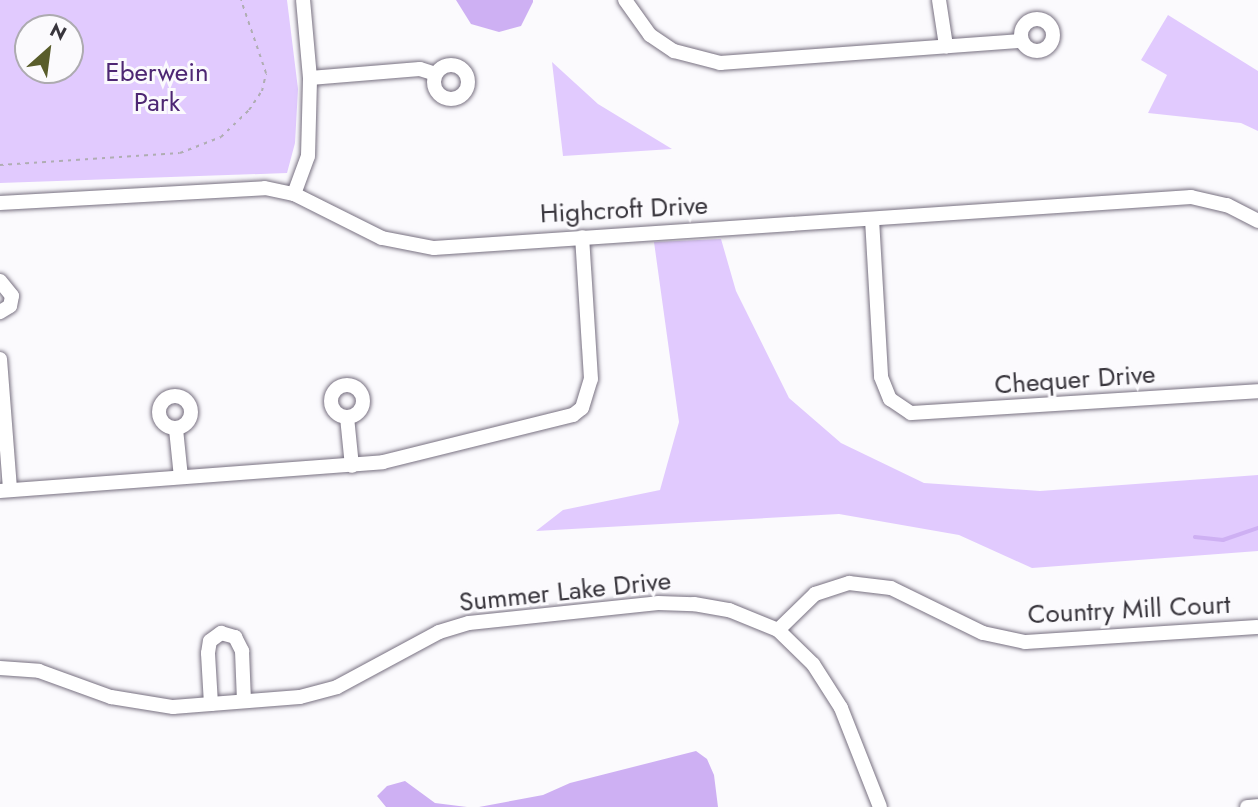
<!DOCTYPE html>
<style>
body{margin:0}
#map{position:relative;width:1258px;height:807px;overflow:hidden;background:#fbfafd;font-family:Jost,sans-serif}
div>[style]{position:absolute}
.green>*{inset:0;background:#e1cafe}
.water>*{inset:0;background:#ceb0f3}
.stream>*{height:3.5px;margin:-1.75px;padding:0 1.75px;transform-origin:1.75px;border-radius:1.75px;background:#ceb0f3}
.path>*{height:2px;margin-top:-1px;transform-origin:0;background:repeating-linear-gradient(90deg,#afadb2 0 3.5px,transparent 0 8.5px)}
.roads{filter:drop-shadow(0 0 2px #787181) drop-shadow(0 0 2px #787181)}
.minor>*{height:14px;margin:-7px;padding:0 7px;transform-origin:7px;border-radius:7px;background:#fff}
.minor>.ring{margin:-7px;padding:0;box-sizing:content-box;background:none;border:14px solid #fff;border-radius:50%}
span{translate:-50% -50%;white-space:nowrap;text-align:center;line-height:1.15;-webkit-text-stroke:6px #fbfafd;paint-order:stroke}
.park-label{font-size:26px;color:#4e2773}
.street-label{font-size:26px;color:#38353c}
.north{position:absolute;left:14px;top:14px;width:70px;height:70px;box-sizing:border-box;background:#fbfafd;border:2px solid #adabb0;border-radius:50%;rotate:28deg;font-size:19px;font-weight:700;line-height:28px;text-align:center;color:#38353c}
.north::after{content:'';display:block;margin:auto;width:24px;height:32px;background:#595d2b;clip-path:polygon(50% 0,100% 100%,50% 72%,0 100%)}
</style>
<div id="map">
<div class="green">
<i style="clip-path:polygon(evenodd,0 0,287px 0,298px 89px,295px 143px,287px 173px,0 183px,0 0,28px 28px,70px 28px,70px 70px,28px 70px,28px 28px)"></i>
<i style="clip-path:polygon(1168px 15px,1258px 71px,1258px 131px,1241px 123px,1148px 113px,1167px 75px,1141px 60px)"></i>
<i style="clip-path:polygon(552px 62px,598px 104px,672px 149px,563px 156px)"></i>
<i style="clip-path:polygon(721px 239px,736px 291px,789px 398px,841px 443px,924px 483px,1040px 491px,1258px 475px,1258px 551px,1032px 568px,959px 535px,839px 514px,536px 531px,563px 510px,660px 490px,679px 422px,654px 242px)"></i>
</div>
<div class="water">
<i style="clip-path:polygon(456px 0,533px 0,533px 2px,521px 26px,499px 32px,471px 24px)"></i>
<i style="clip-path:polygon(696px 751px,707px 759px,714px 775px,718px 807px,479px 807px,543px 795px,570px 783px)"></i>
<i style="clip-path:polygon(405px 781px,435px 803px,467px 807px,386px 807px,377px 796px,387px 786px)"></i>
</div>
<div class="stream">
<i style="left:1195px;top:537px;width:28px;rotate:6deg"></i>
<i style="left:1223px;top:540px;width:37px;rotate:-19deg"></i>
</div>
<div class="path">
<i style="left:0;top:165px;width:180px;rotate:-3.8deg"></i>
<i style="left:180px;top:153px;width:44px;rotate:-21.3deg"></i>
<i style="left:221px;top:137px;width:39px;rotate:-44deg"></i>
<i style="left:249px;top:110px;width:23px;rotate:-56deg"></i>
<i style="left:262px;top:91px;width:18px;rotate:-77deg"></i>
<i style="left:266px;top:73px;width:77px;rotate:-108.9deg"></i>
</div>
<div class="roads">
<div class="minor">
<i style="left:625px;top:0;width:43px;rotate:54.5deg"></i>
<i style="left:650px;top:35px;width:29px;rotate:34deg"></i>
<i style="left:674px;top:51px;width:48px;rotate:14.6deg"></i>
<i style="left:720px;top:63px;width:302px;rotate:-4.2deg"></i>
<i style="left:939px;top:0;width:47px;rotate:81.3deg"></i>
<i class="ring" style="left:1021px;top:19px;width:18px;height:18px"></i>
<i class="ring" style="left:434px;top:65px;width:20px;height:20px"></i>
<i style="left:310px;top:78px;width:110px;rotate:-4.7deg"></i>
<i style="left:420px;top:69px;width:16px;rotate:18deg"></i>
<i style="left:294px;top:194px;width:40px;rotate:-69.8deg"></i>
<i style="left:308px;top:156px;width:78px;rotate:-88.5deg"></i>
<i style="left:310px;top:78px;width:78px;rotate:-95.1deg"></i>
<i style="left:0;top:203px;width:265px;rotate:-3.2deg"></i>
<i style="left:265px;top:188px;width:30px;rotate:12deg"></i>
<i style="left:294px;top:194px;width:98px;rotate:26.6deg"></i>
<i style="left:382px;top:238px;width:53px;rotate:10.9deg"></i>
<i style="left:434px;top:248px;width:759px;rotate:-3.85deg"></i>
<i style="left:1191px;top:197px;width:37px;rotate:13deg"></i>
<i style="left:1227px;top:205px;width:35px;rotate:27deg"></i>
<i style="left:872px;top:219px;width:158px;rotate:86.7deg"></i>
<i style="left:881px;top:377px;width:24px;rotate:68deg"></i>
<i style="left:890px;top:399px;width:25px;rotate:34deg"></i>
<i style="left:911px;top:413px;width:348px;rotate:-3.6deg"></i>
<i style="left:0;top:281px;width:19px;rotate:51deg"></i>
<i style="left:12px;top:296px;width:10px;rotate:101deg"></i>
<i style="left:10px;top:306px;width:12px;rotate:149deg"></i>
<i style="left:0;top:359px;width:131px;rotate:85.6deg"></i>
<i class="ring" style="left:331px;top:385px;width:18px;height:18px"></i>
<i class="ring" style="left:159px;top:396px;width:18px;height:18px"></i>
<i style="left:347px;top:417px;width:49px;rotate:84.2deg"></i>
<i style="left:176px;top:429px;width:48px;rotate:84.1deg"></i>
<i style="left:0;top:491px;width:384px;rotate:-4.3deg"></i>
<i style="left:383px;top:462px;width:196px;rotate:-13.9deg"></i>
<i style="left:573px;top:415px;width:11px;rotate:-38deg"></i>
<i style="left:582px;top:408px;width:30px;rotate:-73deg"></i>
<i style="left:591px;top:379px;width:142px;rotate:-93.6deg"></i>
<i style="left:778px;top:630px;width:52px;rotate:-44.2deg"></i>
<i style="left:815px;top:594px;width:36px;rotate:-18deg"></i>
<i style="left:849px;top:583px;width:42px;rotate:6.8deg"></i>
<i style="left:891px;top:588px;width:102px;rotate:26.1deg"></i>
<i style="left:983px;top:633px;width:43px;rotate:12.1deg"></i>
<i style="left:1025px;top:642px;width:233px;rotate:-3.7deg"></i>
<i style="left:0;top:668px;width:39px;rotate:4deg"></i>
<i style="left:39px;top:671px;width:77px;rotate:19.9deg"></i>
<i style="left:111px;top:697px;width:63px;rotate:9.2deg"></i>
<i style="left:173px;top:707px;width:127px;rotate:-4.5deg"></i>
<i style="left:300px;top:697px;width:38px;rotate:-15deg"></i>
<i style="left:337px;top:687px;width:116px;rotate:-28.3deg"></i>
<i style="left:439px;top:632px;width:31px;rotate:-17deg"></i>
<i style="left:469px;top:623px;width:190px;rotate:-6deg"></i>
<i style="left:658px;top:603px;width:36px;rotate:2deg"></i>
<i style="left:694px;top:604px;width:36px;rotate:10deg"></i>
<i style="left:729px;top:610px;width:53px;rotate:22.2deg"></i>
<i style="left:778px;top:630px;width:49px;rotate:44.2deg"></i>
<i style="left:813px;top:664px;width:52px;rotate:57.5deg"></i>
<i style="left:841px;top:708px;width:106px;rotate:68.5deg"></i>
<i style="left:211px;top:704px;width:51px;rotate:-93.4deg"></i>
<i style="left:208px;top:653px;width:12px;rotate:-81deg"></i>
<i style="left:210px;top:641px;width:14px;rotate:-36deg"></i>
<i style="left:221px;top:633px;width:15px;rotate:16deg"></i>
<i style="left:235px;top:637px;width:16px;rotate:63deg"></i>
<i style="left:242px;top:651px;width:49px;rotate:87.7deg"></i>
<i style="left:1247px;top:807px;width:11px;rotate:-5deg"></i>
</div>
</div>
<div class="park-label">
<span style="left:157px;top:88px">Eberwein<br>Park</span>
</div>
<div class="street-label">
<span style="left:624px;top:210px;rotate:-3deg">Highcroft Drive</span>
<span style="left:1075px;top:380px;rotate:-4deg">Chequer Drive</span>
<span style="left:565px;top:592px;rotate:-6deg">Summer Lake Drive</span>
<span style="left:1129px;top:610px;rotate:-3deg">Country Mill Court</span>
</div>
<div class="north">N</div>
</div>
